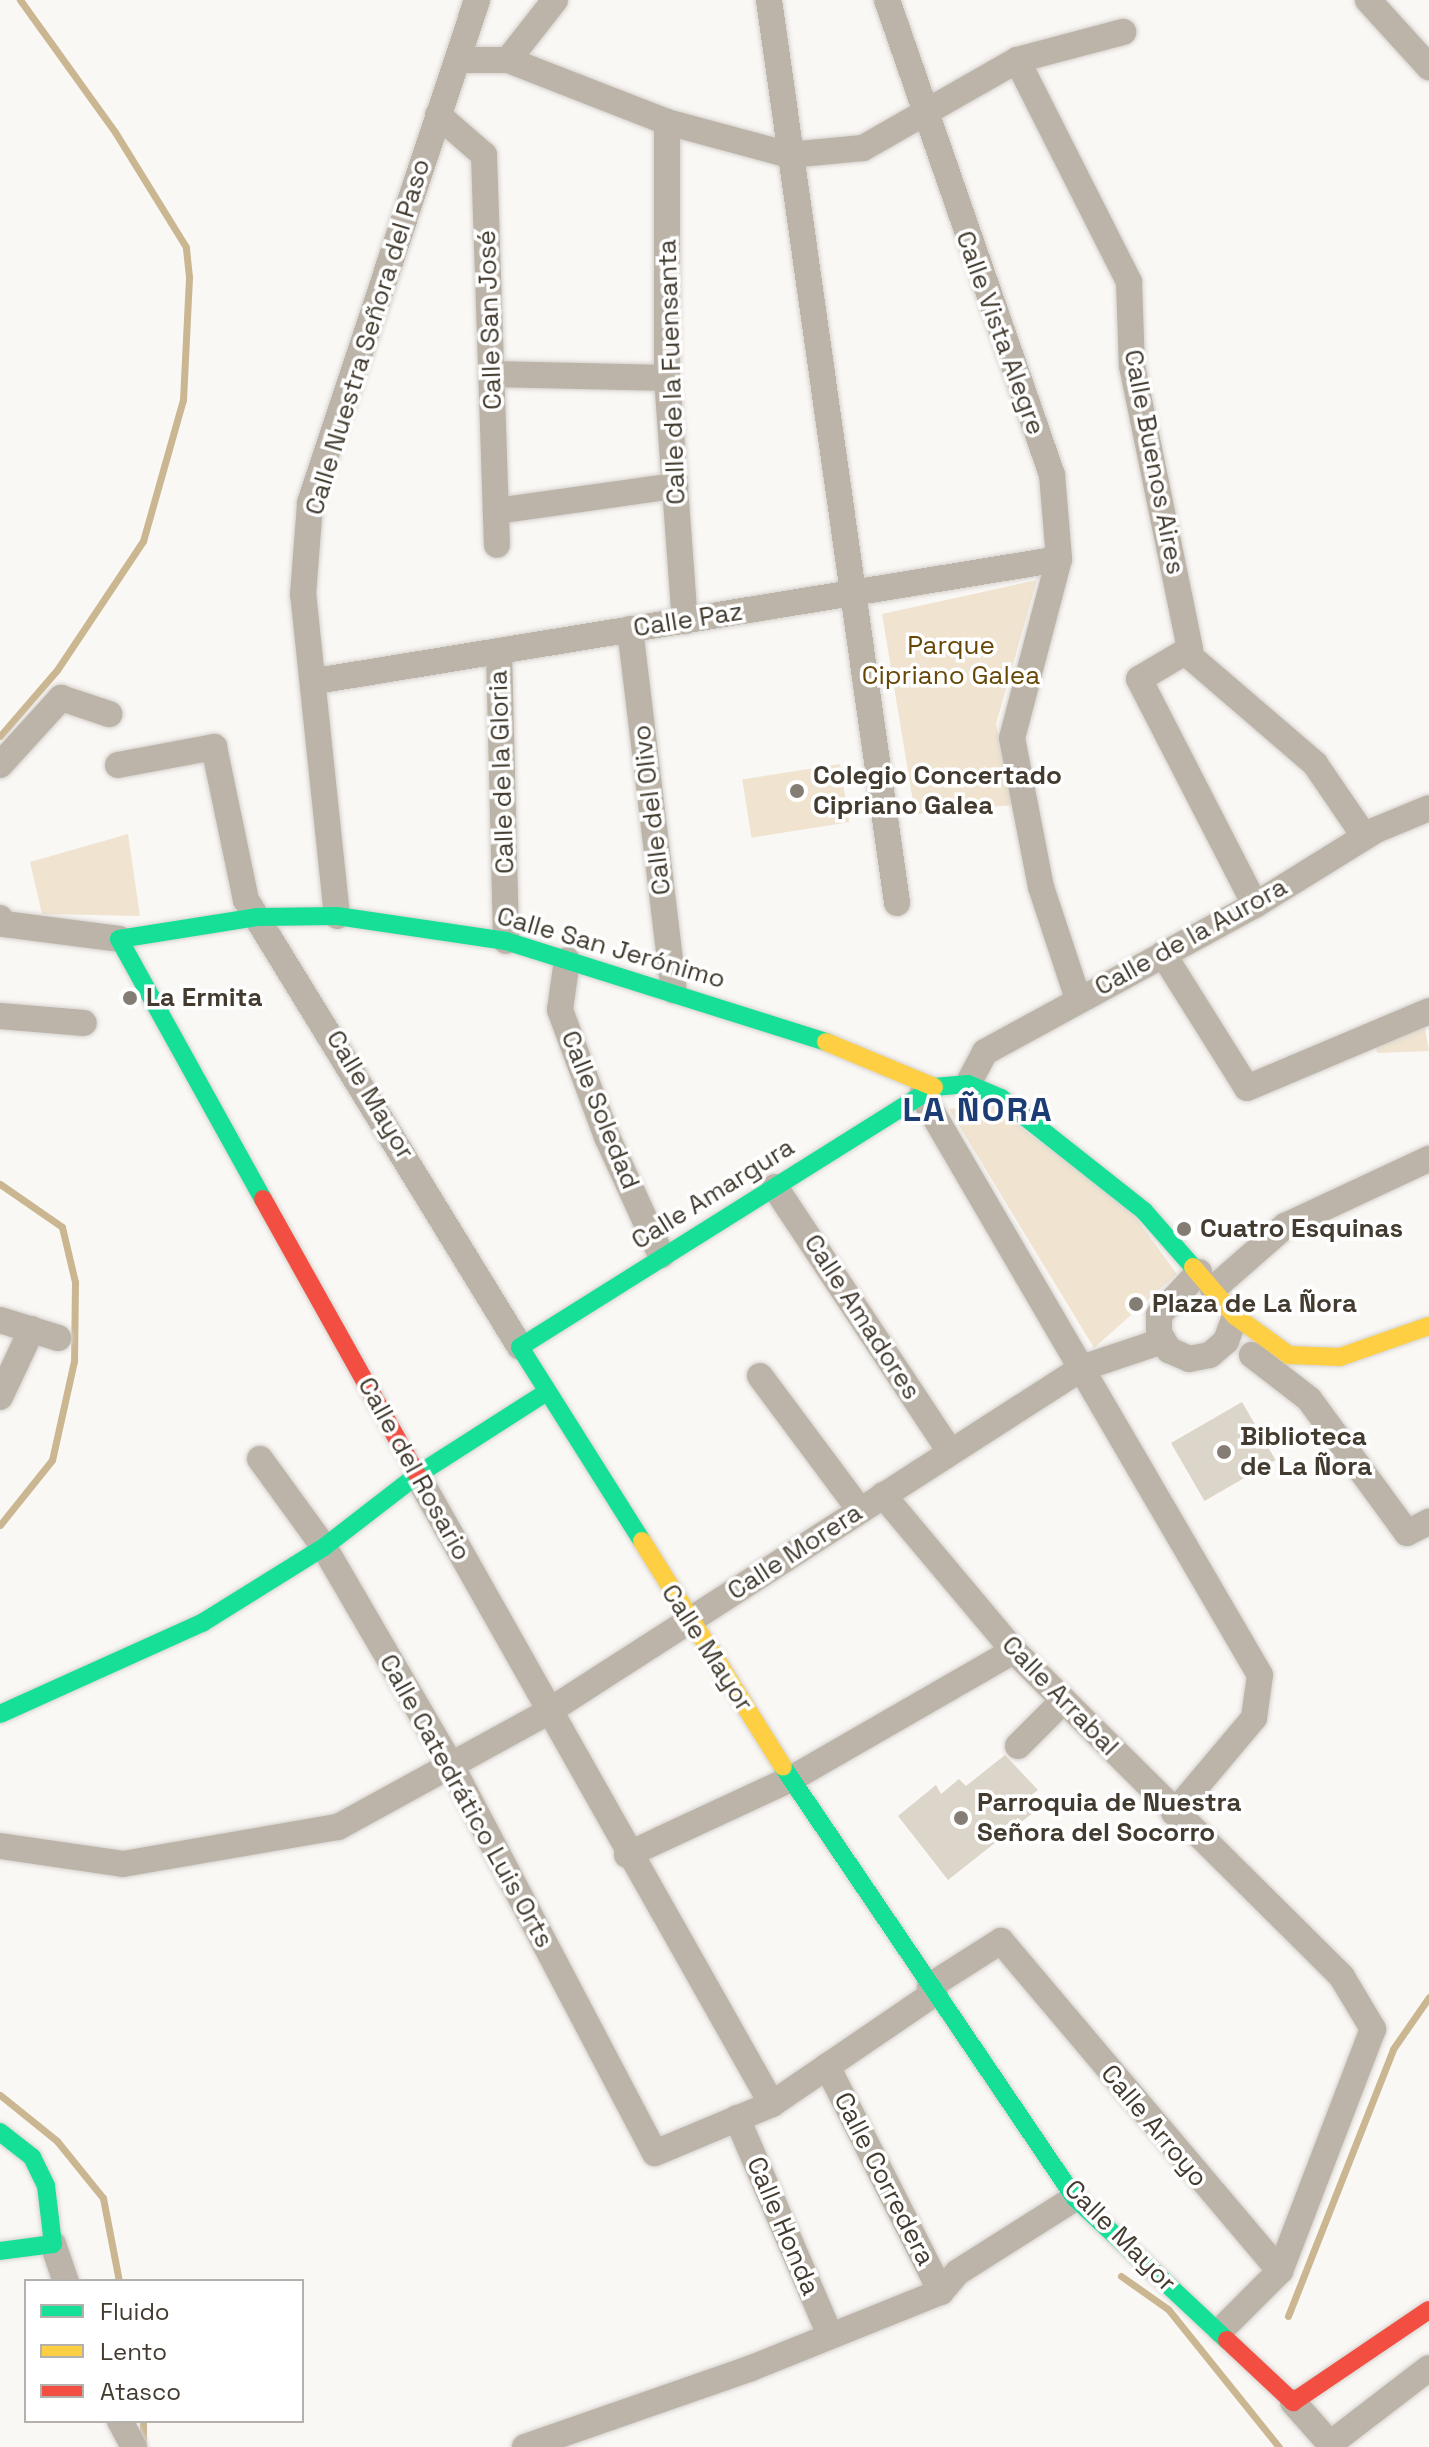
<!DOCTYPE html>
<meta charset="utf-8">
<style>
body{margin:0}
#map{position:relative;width:1429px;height:2447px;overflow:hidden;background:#faf8f5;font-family:"Space Grotesk",sans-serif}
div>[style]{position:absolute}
.green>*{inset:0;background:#f0e4d0;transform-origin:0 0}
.stream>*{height:7px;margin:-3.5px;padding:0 3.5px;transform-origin:3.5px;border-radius:3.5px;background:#cbb692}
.building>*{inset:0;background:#dcd5ca;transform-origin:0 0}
.roads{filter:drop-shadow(0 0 2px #d5d2ce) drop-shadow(0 0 2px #d5d2ce)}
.street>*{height:26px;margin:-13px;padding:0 13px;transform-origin:13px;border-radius:13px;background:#bcb4a8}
.fast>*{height:18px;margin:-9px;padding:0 9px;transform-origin:9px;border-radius:9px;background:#16e098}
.slow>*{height:18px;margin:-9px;padding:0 9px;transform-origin:9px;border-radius:9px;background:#ffcf43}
.jam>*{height:18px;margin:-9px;padding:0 9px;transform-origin:9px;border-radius:9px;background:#f24e42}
.dots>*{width:22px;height:22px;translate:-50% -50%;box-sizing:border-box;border:4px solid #fff;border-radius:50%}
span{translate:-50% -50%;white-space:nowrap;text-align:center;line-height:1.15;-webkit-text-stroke:7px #fff;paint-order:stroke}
.street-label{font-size:26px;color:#433b2f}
.park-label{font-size:26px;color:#654706}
.poi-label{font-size:26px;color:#433b2f;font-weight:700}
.left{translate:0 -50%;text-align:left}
.district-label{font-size:34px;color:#1c3d73;font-weight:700;letter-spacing:2px}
.legend{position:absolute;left:24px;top:2279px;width:280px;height:144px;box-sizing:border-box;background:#fff;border:2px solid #b4b1ac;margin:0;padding:10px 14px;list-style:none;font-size:24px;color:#433b2f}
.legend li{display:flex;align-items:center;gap:16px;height:40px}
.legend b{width:40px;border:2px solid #b4b1ac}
</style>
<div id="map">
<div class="green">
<i style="clip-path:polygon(1037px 580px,996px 724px,1013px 805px,915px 814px,882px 614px)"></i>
<i style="left:840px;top:764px;width:59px;height:99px;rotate:81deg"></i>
<i style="clip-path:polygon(128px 834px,140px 916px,42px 914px,30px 862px)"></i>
<i style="clip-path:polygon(1424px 1023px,1429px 1051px,1377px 1053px,1376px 1043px)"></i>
<i style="clip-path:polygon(989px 1104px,1127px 1206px,1177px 1274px,1094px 1348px,949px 1109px)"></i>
</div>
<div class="stream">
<i style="left:0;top:736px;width:87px;rotate:-49.2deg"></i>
<i style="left:57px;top:670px;width:155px;rotate:-56.3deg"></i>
<i style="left:143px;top:541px;width:147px;rotate:-74.2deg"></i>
<i style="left:183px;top:400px;width:123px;rotate:-87.2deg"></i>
<i style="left:189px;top:277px;width:30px;rotate:-96deg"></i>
<i style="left:186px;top:247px;width:135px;rotate:-121.7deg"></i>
<i style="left:115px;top:132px;width:163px;rotate:-125.7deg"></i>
<i style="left:0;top:1184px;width:75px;rotate:34.7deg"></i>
<i style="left:62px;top:1227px;width:57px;rotate:76.7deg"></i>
<i style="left:75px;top:1282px;width:79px;rotate:90.7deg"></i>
<i style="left:74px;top:1361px;width:101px;rotate:102.5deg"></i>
<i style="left:52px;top:1460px;width:83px;rotate:128.7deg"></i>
<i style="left:0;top:2095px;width:73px;rotate:38.9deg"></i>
<i style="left:57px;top:2141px;width:73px;rotate:51.1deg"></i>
<i style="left:103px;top:2198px;width:85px;rotate:79.1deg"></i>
<i style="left:1121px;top:2276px;width:57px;rotate:35.1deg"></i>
<i style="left:1168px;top:2309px;width:177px;rotate:51.2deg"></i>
<i style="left:1288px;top:2316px;width:287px;rotate:-68.5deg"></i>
<i style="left:1393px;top:2049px;width:63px;rotate:-55.3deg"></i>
<i style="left:143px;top:2421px;width:22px;rotate:90deg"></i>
</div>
<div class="building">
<i style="left:1242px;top:1402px;width:67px;height:82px;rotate:60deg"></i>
<i style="clip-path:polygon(1005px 1755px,1038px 1790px,1025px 1800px,1034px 1812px,948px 1880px,898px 1816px,936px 1785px,941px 1794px,959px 1779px,966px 1786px)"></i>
</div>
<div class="roads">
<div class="street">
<i style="left:769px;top:0;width:912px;rotate:81.93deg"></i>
<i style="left:887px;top:0;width:503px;rotate:70.84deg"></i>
<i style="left:1052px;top:475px;width:84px;rotate:85.2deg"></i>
<i style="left:1059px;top:559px;width:185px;rotate:104.7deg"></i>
<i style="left:1012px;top:738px;width:152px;rotate:79deg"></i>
<i style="left:1041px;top:887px;width:118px;rotate:71.7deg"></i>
<i style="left:1368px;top:0;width:91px;rotate:47.7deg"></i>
<i style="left:461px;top:60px;width:47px"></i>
<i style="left:508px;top:60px;width:171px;rotate:21.3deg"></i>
<i style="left:667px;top:122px;width:126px;rotate:15.1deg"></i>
<i style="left:789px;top:155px;width:74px;rotate:-5.4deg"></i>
<i style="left:863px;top:148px;width:177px;rotate:-29.7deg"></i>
<i style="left:1017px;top:60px;width:110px;rotate:-14.8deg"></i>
<i style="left:508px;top:60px;width:76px;rotate:-51.9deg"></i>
<i style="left:1017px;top:60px;width:249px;rotate:63.2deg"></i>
<i style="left:1129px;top:282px;width:84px;rotate:88deg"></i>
<i style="left:1132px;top:366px;width:289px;rotate:78.4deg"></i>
<i style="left:1190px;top:649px;width:59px;rotate:149.5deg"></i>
<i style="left:1139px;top:679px;width:254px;rotate:62.8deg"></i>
<i style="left:438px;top:115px;width:61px;rotate:41deg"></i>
<i style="left:484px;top:155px;width:390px;rotate:88.1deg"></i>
<i style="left:667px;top:122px;width:256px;rotate:90deg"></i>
<i style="left:667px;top:378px;width:244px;rotate:85.8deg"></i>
<i style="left:493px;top:374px;width:174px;rotate:1.3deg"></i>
<i style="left:496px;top:511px;width:181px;rotate:-8deg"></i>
<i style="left:630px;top:629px;width:364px;rotate:83.1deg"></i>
<i style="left:499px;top:651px;width:290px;rotate:88.6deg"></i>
<i style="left:1185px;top:652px;width:172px;rotate:40.7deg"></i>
<i style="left:1315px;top:764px;width:88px;rotate:55.6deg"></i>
<i style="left:316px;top:681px;width:753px;rotate:-9.32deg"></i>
<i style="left:0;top:765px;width:91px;rotate:-47.7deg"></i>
<i style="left:61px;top:698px;width:51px;rotate:18.4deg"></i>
<i style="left:118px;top:765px;width:98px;rotate:-10.6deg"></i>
<i style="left:214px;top:747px;width:156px;rotate:78.2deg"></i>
<i style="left:246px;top:900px;width:524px;rotate:58.49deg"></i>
<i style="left:337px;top:916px;width:323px;rotate:-96deg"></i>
<i style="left:303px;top:595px;width:92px;rotate:-85.6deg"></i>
<i style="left:310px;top:503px;width:530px;rotate:-71.63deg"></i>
<i style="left:0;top:918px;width:7px;rotate:56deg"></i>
<i style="left:4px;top:924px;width:116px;rotate:7.4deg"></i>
<i style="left:1163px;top:954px;width:158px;rotate:57.9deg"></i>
<i style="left:1247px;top:1088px;width:198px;rotate:-22.9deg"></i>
<i style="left:567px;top:960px;width:50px;rotate:98deg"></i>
<i style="left:560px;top:1010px;width:135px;rotate:69.7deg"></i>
<i style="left:607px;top:1137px;width:130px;rotate:65.4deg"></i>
<i style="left:0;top:1016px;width:84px;rotate:4.8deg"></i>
<i style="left:968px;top:1084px;width:36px;rotate:-62deg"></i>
<i style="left:985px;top:1052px;width:307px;rotate:-28.6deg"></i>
<i style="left:1255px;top:905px;width:142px;rotate:-31.8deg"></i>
<i style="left:1376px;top:830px;width:57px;rotate:-22.5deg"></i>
<i style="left:922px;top:1095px;width:671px;rotate:59.77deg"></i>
<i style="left:1260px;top:1675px;width:43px;rotate:97.9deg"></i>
<i style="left:1254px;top:1718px;width:124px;rotate:130.1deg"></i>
<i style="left:775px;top:1187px;width:313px;rotate:56.5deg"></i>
<i style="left:1199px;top:1272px;width:59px;rotate:132.9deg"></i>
<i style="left:1159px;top:1315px;width:18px;rotate:90deg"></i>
<i style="left:1159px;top:1333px;width:20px;rotate:60deg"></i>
<i style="left:1169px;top:1350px;width:22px;rotate:24deg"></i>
<i style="left:1189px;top:1359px;width:21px;rotate:-11deg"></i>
<i style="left:1210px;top:1355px;width:21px;rotate:-41deg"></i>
<i style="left:1226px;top:1341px;width:27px;rotate:-70deg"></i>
<i style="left:1213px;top:1289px;width:96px;rotate:-41.2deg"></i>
<i style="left:1285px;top:1226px;width:159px;rotate:-25deg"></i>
<i style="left:0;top:1320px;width:61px;rotate:17.2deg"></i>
<i style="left:1252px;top:1355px;width:72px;rotate:37.7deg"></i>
<i style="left:1309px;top:1399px;width:166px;rotate:53.8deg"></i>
<i style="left:1407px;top:1533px;width:25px;rotate:-27deg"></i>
<i style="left:760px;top:1376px;width:167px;rotate:53.3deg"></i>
<i style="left:0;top:1397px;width:75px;rotate:-64.8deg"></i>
<i style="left:260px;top:1459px;width:109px;rotate:54deg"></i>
<i style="left:324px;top:1547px;width:252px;rotate:59.8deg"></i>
<i style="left:451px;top:1765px;width:438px;rotate:62.3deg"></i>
<i style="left:655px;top:2153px;width:127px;rotate:-22.7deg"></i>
<i style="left:772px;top:2104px;width:197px;rotate:-34.3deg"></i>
<i style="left:417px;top:1475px;width:722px;rotate:60.56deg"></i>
<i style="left:883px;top:1495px;width:204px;rotate:50deg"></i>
<i style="left:1014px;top:1651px;width:462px;rotate:44.8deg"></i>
<i style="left:1342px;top:1977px;width:61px;rotate:59.2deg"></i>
<i style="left:1373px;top:2029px;width:259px;rotate:111deg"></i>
<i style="left:1280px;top:2271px;width:83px;rotate:135deg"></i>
<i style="left:1018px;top:1746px;width:64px;rotate:-45deg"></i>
<i style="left:0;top:1846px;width:124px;rotate:8.3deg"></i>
<i style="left:123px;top:1864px;width:218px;rotate:-9.8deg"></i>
<i style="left:338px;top:1827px;width:237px;rotate:-28.7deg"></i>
<i style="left:546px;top:1713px;width:637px;rotate:-32.77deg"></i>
<i style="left:1082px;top:1368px;width:84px;rotate:-18.6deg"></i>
<i style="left:627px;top:1855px;width:181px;rotate:-24.9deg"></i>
<i style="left:791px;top:1779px;width:257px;rotate:-29.9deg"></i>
<i style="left:930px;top:1986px;width:84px;rotate:-32.4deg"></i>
<i style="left:1001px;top:1941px;width:432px;rotate:49.8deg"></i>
<i style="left:827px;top:2066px;width:253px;rotate:63.2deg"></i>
<i style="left:737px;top:2118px;width:234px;rotate:66.8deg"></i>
<i style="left:53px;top:2244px;width:39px;rotate:71deg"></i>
<i style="left:1293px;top:2402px;width:60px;rotate:48.4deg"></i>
<i style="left:120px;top:2421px;width:30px;rotate:62deg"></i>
<i style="left:1330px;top:2444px;width:125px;rotate:-37.5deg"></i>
<i style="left:525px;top:2447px;width:237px;rotate:-19.2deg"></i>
<i style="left:749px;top:2369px;width:207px;rotate:-21.9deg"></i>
<i style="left:941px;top:2292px;width:26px;rotate:-50deg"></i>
<i style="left:958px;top:2272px;width:138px;rotate:-32.3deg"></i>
</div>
<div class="fast">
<i style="left:263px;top:1199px;width:297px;rotate:-119deg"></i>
<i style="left:119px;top:939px;width:141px;rotate:-9deg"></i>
<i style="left:258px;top:917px;width:79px;rotate:-0.7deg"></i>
<i style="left:337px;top:916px;width:171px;rotate:8.4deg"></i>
<i style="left:506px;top:941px;width:336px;rotate:17.5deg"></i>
<i style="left:642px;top:1541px;width:229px;rotate:-122.2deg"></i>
<i style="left:520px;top:1347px;width:489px;rotate:-32.1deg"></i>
<i style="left:934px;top:1087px;width:34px;rotate:-5deg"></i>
<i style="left:968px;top:1084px;width:36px;rotate:23deg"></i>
<i style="left:1001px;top:1098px;width:182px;rotate:38.3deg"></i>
<i style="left:1144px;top:1211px;width:74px;rotate:48.8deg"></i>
<i style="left:0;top:1714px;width:222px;rotate:-24.3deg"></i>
<i style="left:202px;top:1623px;width:144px;rotate:-31.9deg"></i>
<i style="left:324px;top:1547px;width:118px;rotate:-37.7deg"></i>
<i style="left:417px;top:1475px;width:152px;rotate:-32.6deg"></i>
<i style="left:783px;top:1767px;width:521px;rotate:55.88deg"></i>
<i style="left:1075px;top:2198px;width:208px;rotate:43.1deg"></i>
<i style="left:0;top:2132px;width:41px;rotate:38deg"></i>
<i style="left:32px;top:2157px;width:32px;rotate:64deg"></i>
<i style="left:46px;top:2186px;width:58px;rotate:83.1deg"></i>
<i style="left:53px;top:2244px;width:53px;rotate:172.5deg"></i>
</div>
<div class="slow">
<i style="left:826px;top:1042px;width:117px;rotate:22.6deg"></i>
<i style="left:1193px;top:1267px;width:65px;rotate:49.4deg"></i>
<i style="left:1235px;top:1316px;width:67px;rotate:35.8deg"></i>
<i style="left:1289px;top:1355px;width:51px;rotate:2.2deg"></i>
<i style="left:1340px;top:1357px;width:94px;rotate:-19.2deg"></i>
<i style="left:642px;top:1541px;width:266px;rotate:58deg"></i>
</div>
<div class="jam">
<i style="left:263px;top:1199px;width:316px;rotate:60.8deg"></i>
<i style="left:1227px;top:2340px;width:91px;rotate:43.2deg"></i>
<i style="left:1293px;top:2402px;width:164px;rotate:-34.1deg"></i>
</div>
</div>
<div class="dots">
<i style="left:797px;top:791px;background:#837d74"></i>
<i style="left:130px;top:998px;background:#837d74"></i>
<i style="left:1184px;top:1229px;background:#837d74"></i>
<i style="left:1136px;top:1304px;background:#837d74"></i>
<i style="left:1224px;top:1452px;background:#837d74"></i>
<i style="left:961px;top:1818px;background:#837d74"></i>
</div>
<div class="street-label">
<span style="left:490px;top:320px;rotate:-92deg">Calle San José</span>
<span style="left:1000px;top:333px;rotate:70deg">Calle Vista Alegre</span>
<span style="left:368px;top:337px;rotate:-73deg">Calle Nuestra Señora del Paso</span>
<span style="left:672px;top:372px;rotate:-92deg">Calle de la Fuensanta</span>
<span style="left:1154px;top:462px;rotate:79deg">Calle Buenos Aires</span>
<span style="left:688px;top:620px;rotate:-9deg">Calle Paz</span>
<span style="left:502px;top:772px;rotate:-92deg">Calle de la Gloria</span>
<span style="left:652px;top:810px;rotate:-97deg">Calle del Olivo</span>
<span style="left:1191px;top:937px;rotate:-29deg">Calle de la Aurora</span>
<span style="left:611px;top:948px;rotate:16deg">Calle San Jerónimo</span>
<span style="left:370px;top:1095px;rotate:59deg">Calle Mayor</span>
<span style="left:600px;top:1110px;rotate:68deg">Calle Soledad</span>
<span style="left:713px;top:1194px;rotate:-32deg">Calle Amargura</span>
<span style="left:862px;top:1317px;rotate:57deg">Calle Amadores</span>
<span style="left:414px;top:1469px;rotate:61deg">Calle del Rosario</span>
<span style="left:795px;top:1552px;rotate:-33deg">Calle Morera</span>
<span style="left:707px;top:1648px;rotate:57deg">Calle Mayor</span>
<span style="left:1060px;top:1696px;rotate:46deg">Calle Arrabal</span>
<span style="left:466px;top:1801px;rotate:61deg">Calle Catedrático Luis Orts</span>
<span style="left:1154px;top:2126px;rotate:50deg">Calle Arroyo</span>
<span style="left:884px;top:2179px;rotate:63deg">Calle Corredera</span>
<span style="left:783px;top:2226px;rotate:67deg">Calle Honda</span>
<span style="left:1120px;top:2236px;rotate:45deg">Calle Mayor</span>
</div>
<div class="park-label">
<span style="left:951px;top:661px">Parque<br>Cipriano Galea</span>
</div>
<div class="poi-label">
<span class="left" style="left:813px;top:791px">Colegio Concertado<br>Cipriano Galea</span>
<span class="left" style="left:146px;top:998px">La Ermita</span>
<span class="left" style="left:1200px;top:1229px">Cuatro Esquinas</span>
<span class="left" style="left:1152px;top:1304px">Plaza de La Ñora</span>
<span class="left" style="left:1240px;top:1452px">Biblioteca<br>de La Ñora</span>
<span class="left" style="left:977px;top:1818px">Parroquia de Nuestra<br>Señora del Socorro</span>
</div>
<div class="district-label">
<span style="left:978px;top:1110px">LA ÑORA</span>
</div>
<ul class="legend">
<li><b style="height:10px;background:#16e098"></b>Fluido</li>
<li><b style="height:10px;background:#ffcf43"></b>Lento</li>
<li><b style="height:10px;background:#f24e42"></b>Atasco</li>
</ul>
</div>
